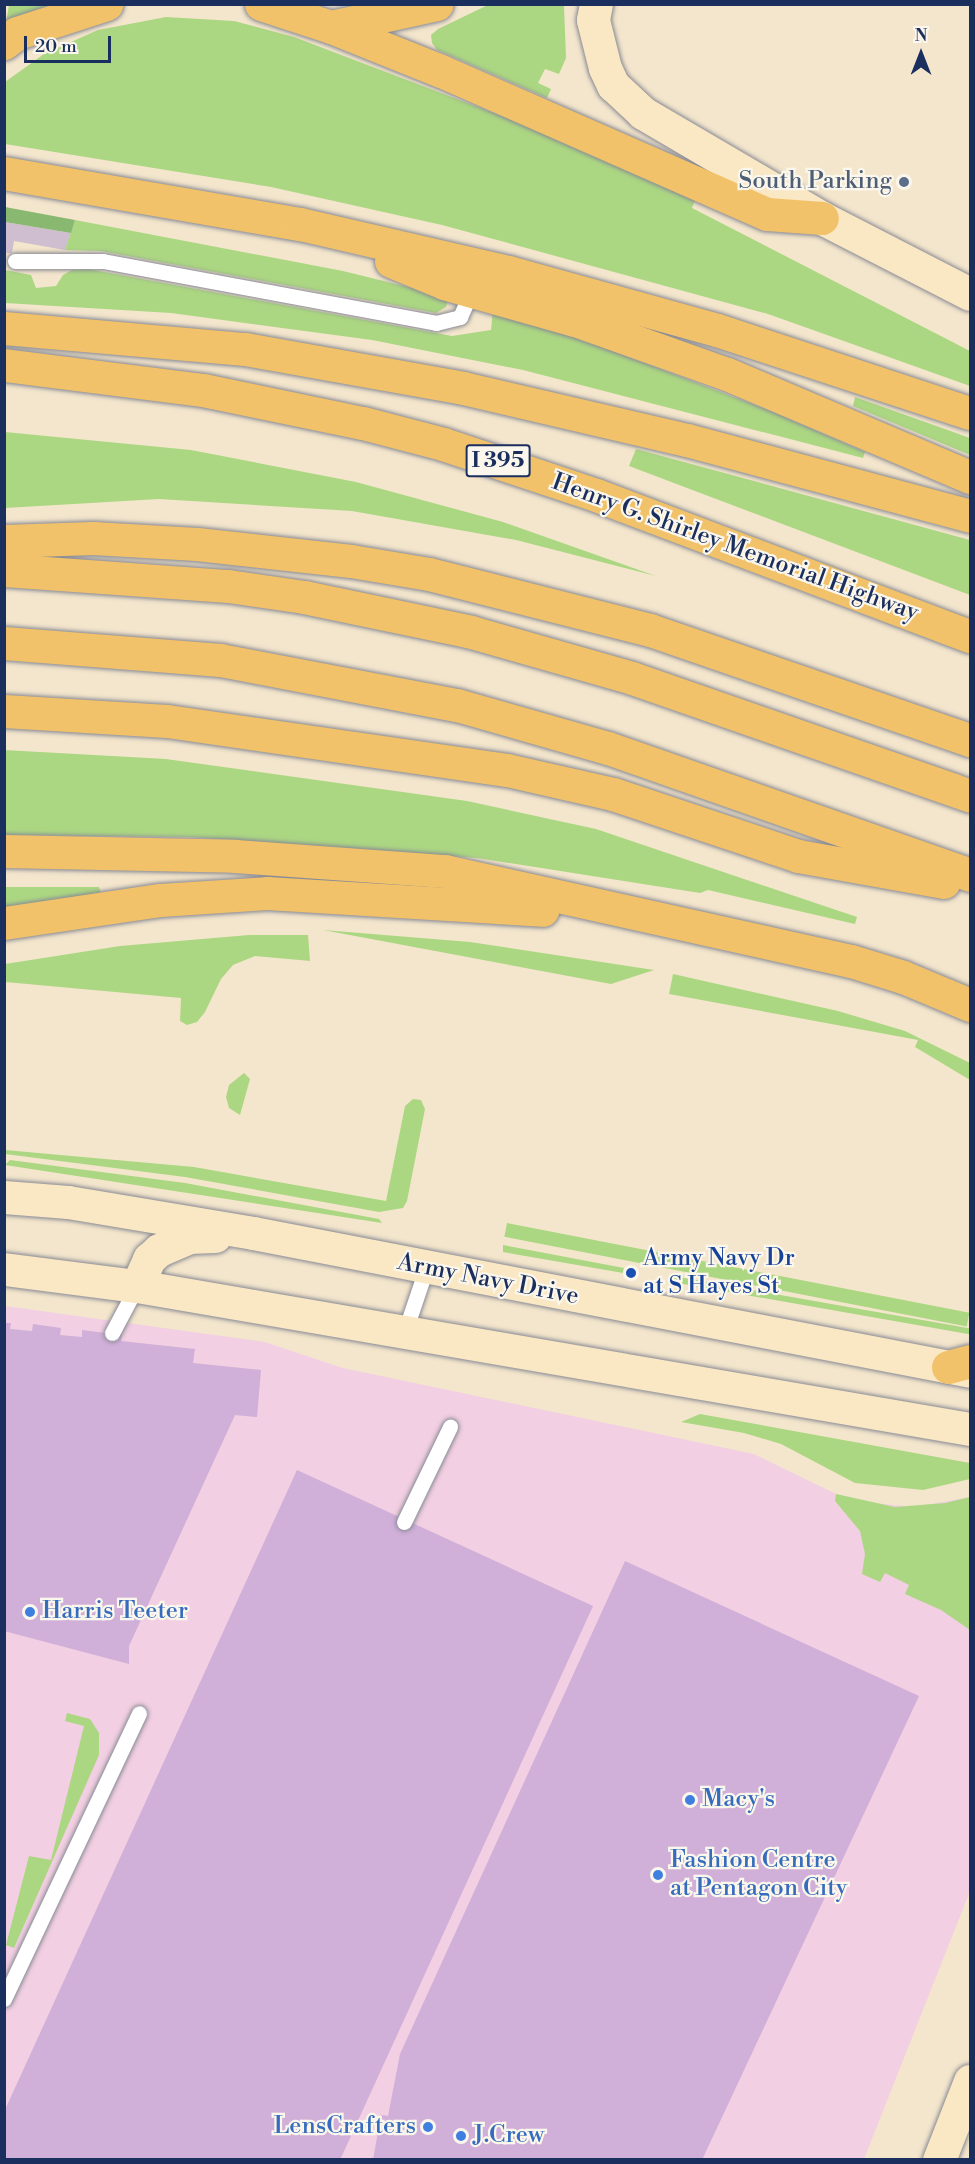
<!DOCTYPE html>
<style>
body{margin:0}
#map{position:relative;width:975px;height:2164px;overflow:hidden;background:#f4e6cc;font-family:"Libre Bodoni",serif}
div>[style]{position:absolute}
.built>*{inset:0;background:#f2cfe2}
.industrial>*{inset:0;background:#cfbdd0}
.green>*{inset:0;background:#acd782;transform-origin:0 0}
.forest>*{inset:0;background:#89b870}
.building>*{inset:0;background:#d0afd8}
.roads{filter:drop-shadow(0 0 2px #888a95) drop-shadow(0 0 2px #888a95)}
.lane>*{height:15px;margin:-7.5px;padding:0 7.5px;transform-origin:7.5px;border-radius:7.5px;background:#fff}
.secondary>*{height:33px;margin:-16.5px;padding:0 16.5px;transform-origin:16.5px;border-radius:16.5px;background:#fae7c3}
.highway>*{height:33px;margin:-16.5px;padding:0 16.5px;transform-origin:16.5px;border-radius:16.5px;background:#f2c26a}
.dots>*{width:16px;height:16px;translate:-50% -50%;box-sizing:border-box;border:3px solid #fbf7ec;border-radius:50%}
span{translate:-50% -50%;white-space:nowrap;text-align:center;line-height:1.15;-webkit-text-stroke:4.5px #fbf7ec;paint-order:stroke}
.shield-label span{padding:2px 4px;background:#fbf7ec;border:2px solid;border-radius:4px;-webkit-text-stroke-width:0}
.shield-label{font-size:22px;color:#1b2f5e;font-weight:700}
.service-label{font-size:24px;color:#4e5e75}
.right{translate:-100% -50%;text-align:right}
.street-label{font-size:24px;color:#1b2f5e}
.transit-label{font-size:24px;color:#164399}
.left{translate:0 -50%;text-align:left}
.shop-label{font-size:24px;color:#366cbe}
.frame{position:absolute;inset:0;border:6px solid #1b2f5e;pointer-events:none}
.north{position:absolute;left:891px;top:24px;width:60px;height:60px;-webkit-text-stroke:4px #fbf7ec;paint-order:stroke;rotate:0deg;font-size:16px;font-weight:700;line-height:24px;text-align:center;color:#1b2f5e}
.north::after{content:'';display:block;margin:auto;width:21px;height:27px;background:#1b2f5e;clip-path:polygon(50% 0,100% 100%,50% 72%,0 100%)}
.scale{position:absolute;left:24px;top:36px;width:87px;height:27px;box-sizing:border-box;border:3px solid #1b2f5e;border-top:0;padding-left:8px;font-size:18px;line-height:21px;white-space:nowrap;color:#1b2f5e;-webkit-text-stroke:4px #fbf7ec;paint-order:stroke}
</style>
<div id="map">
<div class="built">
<i style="clip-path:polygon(5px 1306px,265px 1342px,343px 1368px,754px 1454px,836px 1494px,863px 1502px,914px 1507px,970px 1497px,970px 1891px,864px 2159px,5px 2160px)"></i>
</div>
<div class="industrial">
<i style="clip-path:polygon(5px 222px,71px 233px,65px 250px,14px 241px,12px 253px,5px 253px)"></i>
</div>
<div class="green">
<i style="clip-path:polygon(490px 4px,564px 5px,566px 58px,559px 74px,545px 69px,538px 83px,551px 89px,547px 98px,437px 50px,432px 43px,431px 35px,438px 29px)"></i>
<i style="clip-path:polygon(9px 5px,57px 5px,5px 29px)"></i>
<i style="clip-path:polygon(166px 17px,234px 21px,294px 37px,557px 137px,696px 198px,692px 208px,970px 351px,970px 386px,768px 314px,442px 225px,271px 187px,5px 144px,5px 82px,44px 54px,98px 30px)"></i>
<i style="clip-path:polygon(75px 220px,343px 271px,449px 297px,446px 307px,436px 313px,101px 251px,65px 250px)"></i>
<i style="clip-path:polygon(88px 269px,452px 336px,491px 330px,493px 310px,542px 324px,773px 412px,865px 452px,863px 458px,523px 370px,372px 340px,171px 313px,5px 303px,5px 270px,31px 275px,36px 288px,56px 286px,63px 275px,72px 270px)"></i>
<i style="clip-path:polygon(855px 397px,970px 438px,970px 455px,853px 406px)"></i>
<i style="clip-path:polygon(5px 432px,191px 450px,356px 482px,503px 522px,656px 576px,516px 540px,352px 511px,159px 499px,5px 508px)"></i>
<i style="clip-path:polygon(636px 449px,970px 540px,970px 595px,629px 466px)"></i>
<i style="clip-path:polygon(4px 750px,166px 759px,467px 801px,596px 829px,857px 917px,855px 924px,708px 890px,700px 893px,477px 858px,190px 837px,5px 835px)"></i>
<i style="clip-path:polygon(5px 887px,99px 887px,101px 893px,5px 908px)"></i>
<i style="clip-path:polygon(323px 930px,470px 942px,654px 970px,611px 984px)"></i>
<i style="clip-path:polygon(249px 935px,308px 935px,310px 961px,255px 956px,233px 965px,221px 979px,205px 1012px,197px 1022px,187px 1025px,180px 1021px,181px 998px,5px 982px,5px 964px,120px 946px)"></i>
<i style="clip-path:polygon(673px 974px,838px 1011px,905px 1031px,970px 1063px,970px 1080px,915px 1047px,918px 1040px,669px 994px)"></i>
<i style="clip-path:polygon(244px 1073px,250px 1079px,240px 1115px,229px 1108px,226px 1097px,229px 1085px)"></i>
<i style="clip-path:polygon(413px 1099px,421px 1100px,425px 1109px,407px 1201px,403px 1208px,379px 1212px,185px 1177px,5px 1154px,5px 1150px,194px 1167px,386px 1201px,405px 1106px)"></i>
<i style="clip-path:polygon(10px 1160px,185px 1183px,379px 1219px,382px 1223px,5px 1165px)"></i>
<i style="left:507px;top:1223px;width:471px;height:14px;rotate:11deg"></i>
<i style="clip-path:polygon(503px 1245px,624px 1268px,623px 1273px,503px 1252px)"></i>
<i style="left:673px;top:1276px;width:302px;height:6px;rotate:10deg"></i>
<i style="clip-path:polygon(700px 1414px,970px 1463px,970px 1479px,923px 1490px,855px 1483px,781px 1444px,744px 1433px,681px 1422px)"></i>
<i style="clip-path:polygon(836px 1494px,895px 1507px,945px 1503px,970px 1497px,970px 1630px,941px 1610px,905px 1594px,909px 1585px,885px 1573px,880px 1582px,862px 1574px,865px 1554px,860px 1531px,835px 1501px)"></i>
<i style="clip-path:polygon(67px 1713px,90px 1719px,99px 1733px,99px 1755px,14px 1948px,6px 1945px,29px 1856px,51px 1860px,84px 1726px,65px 1721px)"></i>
</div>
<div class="forest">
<i style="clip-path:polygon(4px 207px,5px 207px,75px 220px,71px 233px,5px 222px)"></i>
</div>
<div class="building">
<i style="clip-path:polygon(4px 1323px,11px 1323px,10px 1329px,32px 1331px,33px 1324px,61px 1328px,60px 1335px,82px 1337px,82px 1330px,122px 1335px,121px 1341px,195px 1349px,193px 1363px,261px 1370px,257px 1417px,235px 1415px,129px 1646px,129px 1664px,4px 1631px)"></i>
<i style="clip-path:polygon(297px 1470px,593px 1606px,340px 2160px,4px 2160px,4px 2112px)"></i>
<i style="clip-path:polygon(625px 1561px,919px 1696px,702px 2160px,373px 2160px,381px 2115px,388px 2116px,400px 2054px)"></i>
</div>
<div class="roads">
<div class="lane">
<i style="left:15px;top:261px;width:88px"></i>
<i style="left:103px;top:261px;width:339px;rotate:10.5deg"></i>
<i style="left:436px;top:323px;width:25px;rotate:-14deg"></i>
<i style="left:460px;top:317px;width:30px;rotate:-66deg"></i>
<i style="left:405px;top:1331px;width:65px;rotate:-71.3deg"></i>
<i style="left:112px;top:1333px;width:53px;rotate:-62deg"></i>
<i style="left:404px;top:1522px;width:106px;rotate:-64.2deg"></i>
<i style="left:4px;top:1999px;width:316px;rotate:-64.7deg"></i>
</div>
<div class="secondary">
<i style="left:596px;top:4px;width:16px;rotate:101deg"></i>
<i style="left:593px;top:20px;width:49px;rotate:76deg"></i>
<i style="left:605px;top:68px;width:19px;rotate:65deg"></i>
<i style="left:613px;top:85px;width:41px;rotate:43deg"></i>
<i style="left:643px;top:113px;width:208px;rotate:30.4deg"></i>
<i style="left:822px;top:218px;width:166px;rotate:27.2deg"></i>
<i style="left:4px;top:1197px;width:64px;rotate:4.5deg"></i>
<i style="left:68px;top:1202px;width:188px;rotate:9.5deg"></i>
<i style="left:253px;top:1233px;width:730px;rotate:10.89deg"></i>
<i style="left:4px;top:1269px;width:134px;rotate:7.3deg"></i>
<i style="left:137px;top:1286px;width:845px;rotate:9.74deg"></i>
<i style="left:137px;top:1286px;width:30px;rotate:-66deg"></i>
<i style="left:149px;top:1259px;width:13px;rotate:-42deg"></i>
<i style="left:159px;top:1250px;width:33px;rotate:-23deg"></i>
<i style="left:189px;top:1237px;width:26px;rotate:-2deg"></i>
<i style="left:939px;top:2160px;width:85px;rotate:-68.6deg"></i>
</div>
<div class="highway">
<i style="left:261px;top:4px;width:74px;rotate:18.2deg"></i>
<i style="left:331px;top:27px;width:118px;rotate:21.8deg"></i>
<i style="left:441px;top:71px;width:356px;rotate:23.7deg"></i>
<i style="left:767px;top:214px;width:55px;rotate:4.2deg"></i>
<i style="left:331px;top:27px;width:108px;rotate:-12.2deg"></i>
<i style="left:4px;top:43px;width:16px;rotate:-38deg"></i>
<i style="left:17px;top:33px;width:94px;rotate:-18deg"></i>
<i style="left:4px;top:173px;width:300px;rotate:9.8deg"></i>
<i style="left:300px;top:224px;width:213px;rotate:13deg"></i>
<i style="left:508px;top:272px;width:217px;rotate:15.5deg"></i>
<i style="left:717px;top:330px;width:266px;rotate:18.2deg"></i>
<i style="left:391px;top:261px;width:57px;rotate:22.5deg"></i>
<i style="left:444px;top:283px;width:136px;rotate:15.8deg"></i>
<i style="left:575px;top:320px;width:161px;rotate:19.6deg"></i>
<i style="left:727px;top:374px;width:264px;rotate:23deg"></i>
<i style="left:4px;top:328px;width:242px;rotate:5deg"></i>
<i style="left:245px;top:349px;width:221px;rotate:10.1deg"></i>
<i style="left:463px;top:388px;width:230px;rotate:13.1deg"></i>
<i style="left:687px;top:440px;width:293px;rotate:15deg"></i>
<i style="left:4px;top:365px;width:201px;rotate:7.2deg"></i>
<i style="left:203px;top:390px;width:163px;rotate:11.7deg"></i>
<i style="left:363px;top:423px;width:83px;rotate:14.7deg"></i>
<i style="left:443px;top:444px;width:161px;rotate:18.4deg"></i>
<i style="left:596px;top:495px;width:400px;rotate:20.7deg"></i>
<i style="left:4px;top:541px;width:89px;rotate:-1.9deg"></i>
<i style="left:93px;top:538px;width:104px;rotate:3.3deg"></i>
<i style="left:197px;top:544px;width:155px;rotate:6.3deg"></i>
<i style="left:351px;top:561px;width:79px;rotate:9.5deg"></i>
<i style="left:429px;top:574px;width:228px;rotate:14.2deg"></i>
<i style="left:650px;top:630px;width:338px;rotate:19deg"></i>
<i style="left:4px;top:570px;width:225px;rotate:4.1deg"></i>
<i style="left:228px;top:586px;width:77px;rotate:8.2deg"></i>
<i style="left:304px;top:597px;width:171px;rotate:11.8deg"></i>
<i style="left:471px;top:632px;width:167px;rotate:15.9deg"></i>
<i style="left:632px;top:678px;width:358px;rotate:19.2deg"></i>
<i style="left:4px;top:643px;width:217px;rotate:4.5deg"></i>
<i style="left:220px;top:660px;width:241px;rotate:10.8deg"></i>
<i style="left:457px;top:705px;width:157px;rotate:15.9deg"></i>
<i style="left:608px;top:748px;width:384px;rotate:19.3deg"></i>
<i style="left:4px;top:711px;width:163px;rotate:3.5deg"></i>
<i style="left:167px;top:721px;width:344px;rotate:8.2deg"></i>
<i style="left:507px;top:770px;width:109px;rotate:12.8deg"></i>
<i style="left:613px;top:794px;width:195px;rotate:18.5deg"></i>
<i style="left:798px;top:856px;width:148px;rotate:10.1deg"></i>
<i style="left:4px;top:851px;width:231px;rotate:1.2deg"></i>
<i style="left:235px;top:856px;width:211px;rotate:4.1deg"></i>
<i style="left:445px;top:871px;width:416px;rotate:12.5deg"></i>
<i style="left:851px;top:961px;width:54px;rotate:17.1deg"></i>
<i style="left:903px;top:977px;width:73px;rotate:22.7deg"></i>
<i style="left:4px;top:923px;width:158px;rotate:-8.4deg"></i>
<i style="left:160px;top:900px;width:107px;rotate:-3.7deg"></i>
<i style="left:267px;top:893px;width:276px;rotate:3.5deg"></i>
<i style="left:948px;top:1367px;width:23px;rotate:-15deg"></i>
</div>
</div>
<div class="dots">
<i style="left:904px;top:182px;background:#5c6f8a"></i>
<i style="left:631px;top:1273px;background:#1a4fb4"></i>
<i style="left:30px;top:1612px;background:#3f7fe0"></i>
<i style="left:690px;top:1800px;background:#3f7fe0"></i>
<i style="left:658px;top:1875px;background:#3f7fe0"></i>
<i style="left:428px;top:2127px;background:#3f7fe0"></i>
<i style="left:461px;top:2136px;background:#3f7fe0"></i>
</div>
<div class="shield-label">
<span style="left:498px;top:461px">I 395</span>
</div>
<div class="service-label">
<span class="right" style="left:892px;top:182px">South Parking</span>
</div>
<div class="street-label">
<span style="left:735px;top:548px;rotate:20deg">Henry G. Shirley Memorial Highway</span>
<span style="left:488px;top:1280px;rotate:11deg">Army Navy Drive</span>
</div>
<div class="transit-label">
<span class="left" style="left:643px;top:1273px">Army Navy Dr<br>at S Hayes St</span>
</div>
<div class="shop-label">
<span class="left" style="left:42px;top:1612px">Harris Teeter</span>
<span class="left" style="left:702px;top:1800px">Macy's</span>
<span class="left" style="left:670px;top:1875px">Fashion Centre<br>at Pentagon City</span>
<span class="right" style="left:416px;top:2127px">LensCrafters</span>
<span class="left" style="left:473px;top:2136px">J.Crew</span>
</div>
<div class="frame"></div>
<div class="north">N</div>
<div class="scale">20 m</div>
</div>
